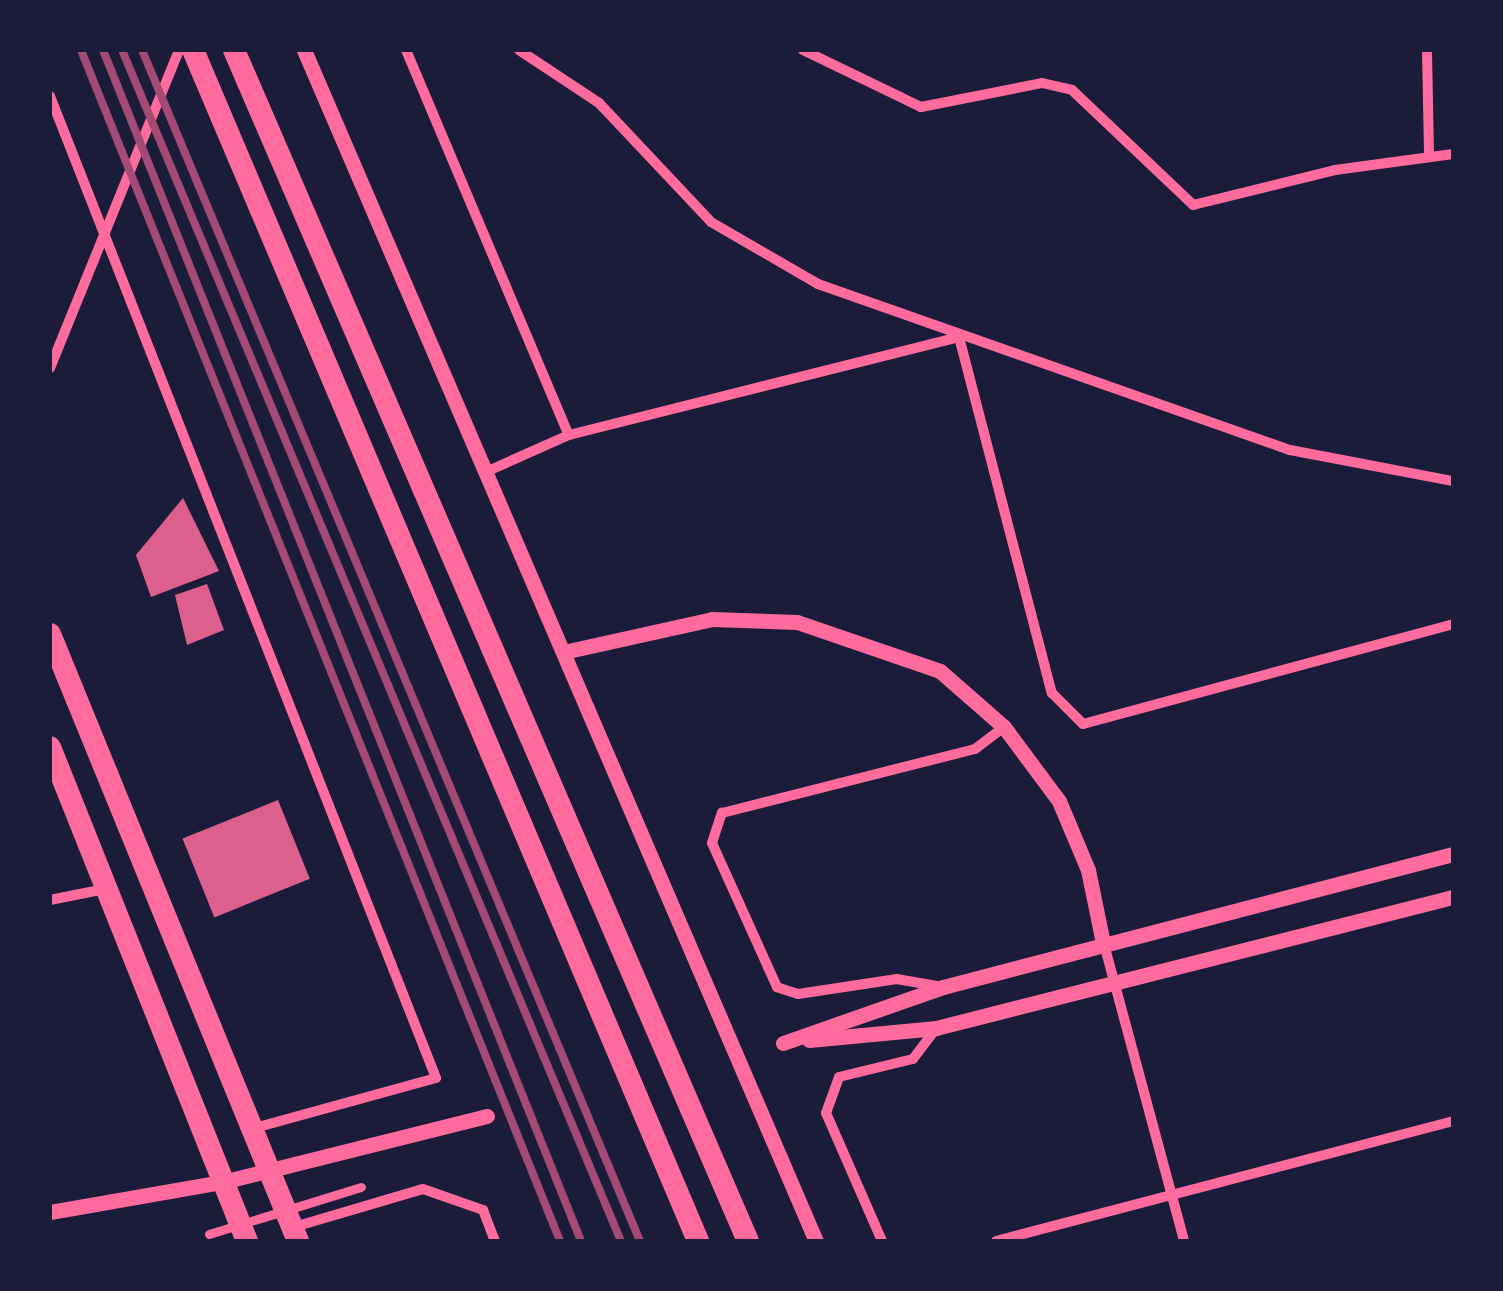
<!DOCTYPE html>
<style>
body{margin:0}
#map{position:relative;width:1503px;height:1291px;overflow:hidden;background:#1b1b3a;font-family:"IBM Plex Sans",sans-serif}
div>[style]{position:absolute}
.building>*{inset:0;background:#dd5f8e;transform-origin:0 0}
.pedestrian>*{height:9px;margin:-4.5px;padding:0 4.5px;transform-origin:4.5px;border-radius:4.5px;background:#ff6b9d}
.minor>*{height:10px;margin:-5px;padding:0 5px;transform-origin:5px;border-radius:5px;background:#ff6b9d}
.tertiary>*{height:15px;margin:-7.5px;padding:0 7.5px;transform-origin:7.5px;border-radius:7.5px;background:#ff6b9d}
.trunk>*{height:22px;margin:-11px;padding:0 11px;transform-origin:11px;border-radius:11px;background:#ff6b9d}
.motorway>*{height:22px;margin:-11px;padding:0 11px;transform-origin:11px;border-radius:11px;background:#ff6b9d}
.rail>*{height:8px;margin:-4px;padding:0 4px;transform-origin:4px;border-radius:4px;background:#a44b75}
span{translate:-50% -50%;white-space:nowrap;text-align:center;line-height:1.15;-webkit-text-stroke:9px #1b1b3a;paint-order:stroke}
.frame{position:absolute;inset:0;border:52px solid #1b1b3a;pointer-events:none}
</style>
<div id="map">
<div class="building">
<i style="clip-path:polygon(183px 498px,219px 571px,151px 597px,136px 555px)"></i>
<i style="clip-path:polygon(207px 584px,224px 630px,187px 645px,175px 595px)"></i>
<i style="left:278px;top:800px;width:85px;height:103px;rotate:68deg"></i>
</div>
<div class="pedestrian">
<i style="left:209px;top:1234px;width:159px;rotate:-17.2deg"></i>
</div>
<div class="minor">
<i style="left:406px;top:50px;width:418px;rotate:67.1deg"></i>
<i style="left:519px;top:50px;width:96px;rotate:33.5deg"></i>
<i style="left:599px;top:103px;width:163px;rotate:46.7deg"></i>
<i style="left:711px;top:222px;width:124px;rotate:30.1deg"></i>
<i style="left:818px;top:284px;width:500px;rotate:19.38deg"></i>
<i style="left:1290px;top:450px;width:166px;rotate:10.8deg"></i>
<i style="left:803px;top:50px;width:131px;rotate:25.8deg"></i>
<i style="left:921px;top:107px;width:123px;rotate:-11.2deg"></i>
<i style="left:1042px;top:83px;width:31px;rotate:13deg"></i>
<i style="left:1072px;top:90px;width:167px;rotate:43.5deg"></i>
<i style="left:1193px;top:205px;width:146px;rotate:-13.8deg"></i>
<i style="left:1335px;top:170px;width:119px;rotate:-7.7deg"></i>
<i style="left:1427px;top:50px;width:105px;rotate:88.9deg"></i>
<i style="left:50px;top:96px;width:1055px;rotate:68.54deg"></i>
<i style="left:436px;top:1078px;width:188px;rotate:164.6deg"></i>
<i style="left:50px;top:368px;width:343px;rotate:-67.9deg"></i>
<i style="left:488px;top:471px;width:89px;rotate:-24deg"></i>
<i style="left:569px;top:435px;width:402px;rotate:-14.1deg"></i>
<i style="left:959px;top:337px;width:368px;rotate:75.4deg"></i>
<i style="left:1052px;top:693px;width:44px;rotate:45deg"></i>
<i style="left:1083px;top:724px;width:383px;rotate:-15.1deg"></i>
<i style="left:50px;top:900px;width:56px;rotate:-11.3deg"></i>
<i style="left:1104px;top:944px;width:308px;rotate:74.9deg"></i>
<i style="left:937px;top:986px;width:41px;rotate:-170.1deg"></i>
<i style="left:897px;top:979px;width:100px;rotate:171.4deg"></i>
<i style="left:798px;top:994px;width:22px;rotate:-162deg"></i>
<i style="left:777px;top:987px;width:158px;rotate:-114.3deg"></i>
<i style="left:712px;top:843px;width:32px;rotate:-72deg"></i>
<i style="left:722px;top:813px;width:261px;rotate:-14.2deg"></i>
<i style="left:975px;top:749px;width:36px;rotate:-37deg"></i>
<i style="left:294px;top:1227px;width:134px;rotate:-16.4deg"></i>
<i style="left:423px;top:1189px;width:64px;rotate:19.3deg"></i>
<i style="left:483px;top:1210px;width:33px;rotate:69deg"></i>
<i style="left:882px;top:1241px;width:140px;rotate:-113.6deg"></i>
<i style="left:826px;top:1113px;width:38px;rotate:-70deg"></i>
<i style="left:839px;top:1077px;width:76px;rotate:-13.7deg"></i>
<i style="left:913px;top:1059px;width:38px;rotate:-53deg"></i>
<i style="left:996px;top:1241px;width:472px;rotate:-14.7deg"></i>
</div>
<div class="tertiary">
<i style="left:304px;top:50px;width:1296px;rotate:66.74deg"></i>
<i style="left:568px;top:651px;width:148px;rotate:-12.5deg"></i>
<i style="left:712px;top:619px;width:85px;rotate:2deg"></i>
<i style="left:797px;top:622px;width:151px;rotate:18.9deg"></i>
<i style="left:940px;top:671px;width:85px;rotate:41.2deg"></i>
<i style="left:1004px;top:727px;width:92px;rotate:53.4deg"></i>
<i style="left:1059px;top:801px;width:75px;rotate:67.2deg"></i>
<i style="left:1088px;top:870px;width:75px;rotate:78.4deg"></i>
<i style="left:809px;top:1040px;width:128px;rotate:-5.4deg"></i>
<i style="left:936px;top:1028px;width:533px;rotate:-14.22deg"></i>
<i style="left:783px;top:1043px;width:170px;rotate:-19.3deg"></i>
<i style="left:943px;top:987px;width:527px;rotate:-14.62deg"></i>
<i style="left:50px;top:1212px;width:175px;rotate:-9.9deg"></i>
<i style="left:222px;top:1182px;width:273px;rotate:-14deg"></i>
</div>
<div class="trunk">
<i style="left:50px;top:634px;width:656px;rotate:67.78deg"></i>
<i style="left:50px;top:747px;width:532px;rotate:68.26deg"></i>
</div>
<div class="motorway">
<i style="left:193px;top:50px;width:1294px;rotate:67.02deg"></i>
<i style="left:234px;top:50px;width:1297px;rotate:66.66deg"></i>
</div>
<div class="rail">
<i style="left:81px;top:50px;width:1284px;rotate:68.09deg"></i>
<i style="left:103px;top:50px;width:1283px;rotate:68.13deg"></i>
<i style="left:122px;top:50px;width:1291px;rotate:67.27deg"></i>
<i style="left:142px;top:50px;width:1291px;rotate:67.31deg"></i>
</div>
<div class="frame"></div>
</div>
